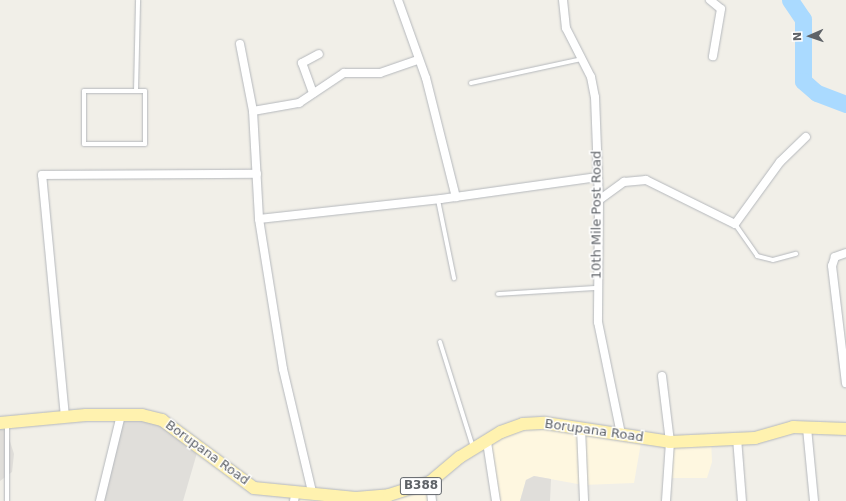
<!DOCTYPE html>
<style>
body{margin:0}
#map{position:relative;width:846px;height:501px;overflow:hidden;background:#f1efe8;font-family:"DejaVu Sans",sans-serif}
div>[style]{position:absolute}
.commercial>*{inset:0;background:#fef7e0}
.industrial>*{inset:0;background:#e0deda}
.river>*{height:17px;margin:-8.5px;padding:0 8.5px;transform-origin:8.5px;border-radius:8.5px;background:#aadaff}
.roads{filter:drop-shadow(0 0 1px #b5b8bc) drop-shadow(0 0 1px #b5b8bc)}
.service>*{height:4px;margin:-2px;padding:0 2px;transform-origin:2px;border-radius:2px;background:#fff}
.minor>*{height:8px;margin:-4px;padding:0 4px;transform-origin:4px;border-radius:4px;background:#fff}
.primary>*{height:12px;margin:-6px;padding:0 6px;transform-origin:6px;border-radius:6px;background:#fff2af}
span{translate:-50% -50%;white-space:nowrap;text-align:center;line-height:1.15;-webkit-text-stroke:3px #fff;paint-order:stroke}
.shield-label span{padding:1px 3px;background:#fff;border:1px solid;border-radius:3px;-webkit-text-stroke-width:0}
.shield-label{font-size:12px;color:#5f6368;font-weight:700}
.street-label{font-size:13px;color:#5f6368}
.north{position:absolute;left:790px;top:16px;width:40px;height:40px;-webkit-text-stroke:3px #fff;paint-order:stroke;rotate:268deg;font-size:11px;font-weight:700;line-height:16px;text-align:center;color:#5f6368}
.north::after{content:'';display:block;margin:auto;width:14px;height:18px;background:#5f6368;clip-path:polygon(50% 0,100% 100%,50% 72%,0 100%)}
</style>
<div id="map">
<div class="commercial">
<i style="clip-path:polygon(523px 424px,642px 437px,634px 483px,583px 485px,534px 476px,526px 480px,520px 501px,496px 501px,487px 442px)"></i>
<i style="clip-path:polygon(711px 439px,712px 462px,707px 478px,668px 478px,670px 442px)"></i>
<i style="clip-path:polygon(430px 482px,432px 501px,294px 501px,296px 491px,343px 497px)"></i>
</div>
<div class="industrial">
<i style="clip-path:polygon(121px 415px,142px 415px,199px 446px,183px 501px,100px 501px)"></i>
<i style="clip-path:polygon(0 423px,6px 429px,14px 454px,12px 472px,0 481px)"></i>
<i style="clip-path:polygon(534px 476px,551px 479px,550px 501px,520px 501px,526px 480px)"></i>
</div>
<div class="river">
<i style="left:790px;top:0;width:23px;rotate:56deg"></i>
<i style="left:803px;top:19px;width:62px;rotate:90deg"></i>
<i style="left:803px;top:81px;width:18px;rotate:41deg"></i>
<i style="left:817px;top:93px;width:31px;rotate:21deg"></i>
</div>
<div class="roads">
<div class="service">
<i style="left:471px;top:83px;width:114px;rotate:-12.2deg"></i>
<i style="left:84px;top:91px;width:61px"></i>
<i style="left:145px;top:91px;width:53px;rotate:90deg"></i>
<i style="left:145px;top:144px;width:61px;rotate:180deg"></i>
<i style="left:84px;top:144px;width:53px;rotate:-90deg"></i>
<i style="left:136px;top:91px;width:91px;rotate:-88.7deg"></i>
<i style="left:438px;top:200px;width:80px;rotate:78.4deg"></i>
<i style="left:735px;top:224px;width:39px;rotate:55deg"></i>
<i style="left:757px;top:256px;width:16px;rotate:14deg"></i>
<i style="left:773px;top:260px;width:24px;rotate:-15deg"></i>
<i style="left:498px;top:294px;width:99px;rotate:-3.5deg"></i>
<i style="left:440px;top:342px;width:110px;rotate:72.6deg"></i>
<i style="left:7px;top:501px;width:78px;rotate:-90deg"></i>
</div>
<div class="minor">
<i style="left:398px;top:0;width:83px;rotate:70.3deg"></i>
<i style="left:426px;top:78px;width:123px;rotate:75.9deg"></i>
<i style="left:563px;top:0;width:28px;rotate:84deg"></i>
<i style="left:566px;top:28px;width:55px;rotate:63deg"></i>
<i style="left:591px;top:77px;width:20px;rotate:79deg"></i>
<i style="left:595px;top:97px;width:103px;rotate:87.8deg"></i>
<i style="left:599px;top:200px;width:122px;rotate:90.5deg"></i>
<i style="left:598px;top:322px;width:114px;rotate:78.4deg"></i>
<i style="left:710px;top:0;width:14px;rotate:39deg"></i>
<i style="left:721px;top:9px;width:48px;rotate:99.7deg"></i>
<i style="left:240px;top:44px;width:68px;rotate:79deg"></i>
<i style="left:253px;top:111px;width:108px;rotate:86.8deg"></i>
<i style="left:259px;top:219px;width:152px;rotate:80.9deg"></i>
<i style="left:283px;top:369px;width:126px;rotate:76.7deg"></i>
<i style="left:313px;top:93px;width:32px;rotate:-110deg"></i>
<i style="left:302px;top:63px;width:19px;rotate:-28deg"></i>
<i style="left:253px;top:111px;width:47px;rotate:-9.9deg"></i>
<i style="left:299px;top:103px;width:54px;rotate:-33.7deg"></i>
<i style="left:344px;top:73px;width:36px"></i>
<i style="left:380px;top:73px;width:39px;rotate:-19deg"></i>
<i style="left:599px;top:200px;width:31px;rotate:-36deg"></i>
<i style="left:624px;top:182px;width:22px;rotate:-5deg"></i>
<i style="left:646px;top:180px;width:99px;rotate:26.3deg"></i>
<i style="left:735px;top:224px;width:77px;rotate:-54deg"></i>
<i style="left:780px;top:162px;width:36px;rotate:-44deg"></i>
<i style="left:259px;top:219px;width:183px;rotate:-6.3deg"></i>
<i style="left:441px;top:199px;width:158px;rotate:-8deg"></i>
<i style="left:846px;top:253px;width:12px;rotate:160deg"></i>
<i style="left:835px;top:257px;width:9px;rotate:108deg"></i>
<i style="left:832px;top:266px;width:118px;rotate:83.2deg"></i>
<i style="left:662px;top:376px;width:66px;rotate:83.1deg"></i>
<i style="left:670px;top:442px;width:59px;rotate:93.9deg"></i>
<i style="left:65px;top:417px;width:243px;rotate:-95.4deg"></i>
<i style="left:42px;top:175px;width:215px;rotate:-0.3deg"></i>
<i style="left:581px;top:428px;width:73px;rotate:87.6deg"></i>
<i style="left:807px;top:428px;width:73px;rotate:84.5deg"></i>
<i style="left:737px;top:438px;width:63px;rotate:85.5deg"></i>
<i style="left:487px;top:442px;width:60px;rotate:81.3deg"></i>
<i style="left:430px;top:482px;width:19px;rotate:84deg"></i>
<i style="left:100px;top:501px;width:89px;rotate:-76.3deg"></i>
<i style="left:294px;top:501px;width:10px;rotate:-79deg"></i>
</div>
<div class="primary">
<i style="left:0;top:423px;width:86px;rotate:-5.3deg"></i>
<i style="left:86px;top:415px;width:56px"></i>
<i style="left:142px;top:415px;width:21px;rotate:14deg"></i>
<i style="left:162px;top:420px;width:114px;rotate:36.5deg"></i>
<i style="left:254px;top:488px;width:102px;rotate:5.6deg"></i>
<i style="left:356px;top:498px;width:33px;rotate:-5deg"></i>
<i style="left:389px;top:495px;width:43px;rotate:-17.6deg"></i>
<i style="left:430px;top:482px;width:39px;rotate:-40deg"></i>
<i style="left:460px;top:457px;width:48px;rotate:-31.4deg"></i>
<i style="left:501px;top:432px;width:23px;rotate:-20deg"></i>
<i style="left:523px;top:424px;width:22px;rotate:-3deg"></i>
<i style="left:545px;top:423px;width:126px;rotate:8.6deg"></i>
<i style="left:670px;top:442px;width:85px;rotate:-2.7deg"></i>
<i style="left:755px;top:438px;width:40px;rotate:-16deg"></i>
<i style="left:793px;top:427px;width:53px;rotate:2.2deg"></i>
</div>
</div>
<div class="shield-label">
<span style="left:421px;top:486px">B388</span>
</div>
<div class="street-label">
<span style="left:597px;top:215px;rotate:-90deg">10th Mile Post Road</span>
<span style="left:594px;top:431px;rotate:8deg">Borupana Road</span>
<span style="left:207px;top:453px;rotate:36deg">Borupana Road</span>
</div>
<div class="north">N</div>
</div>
